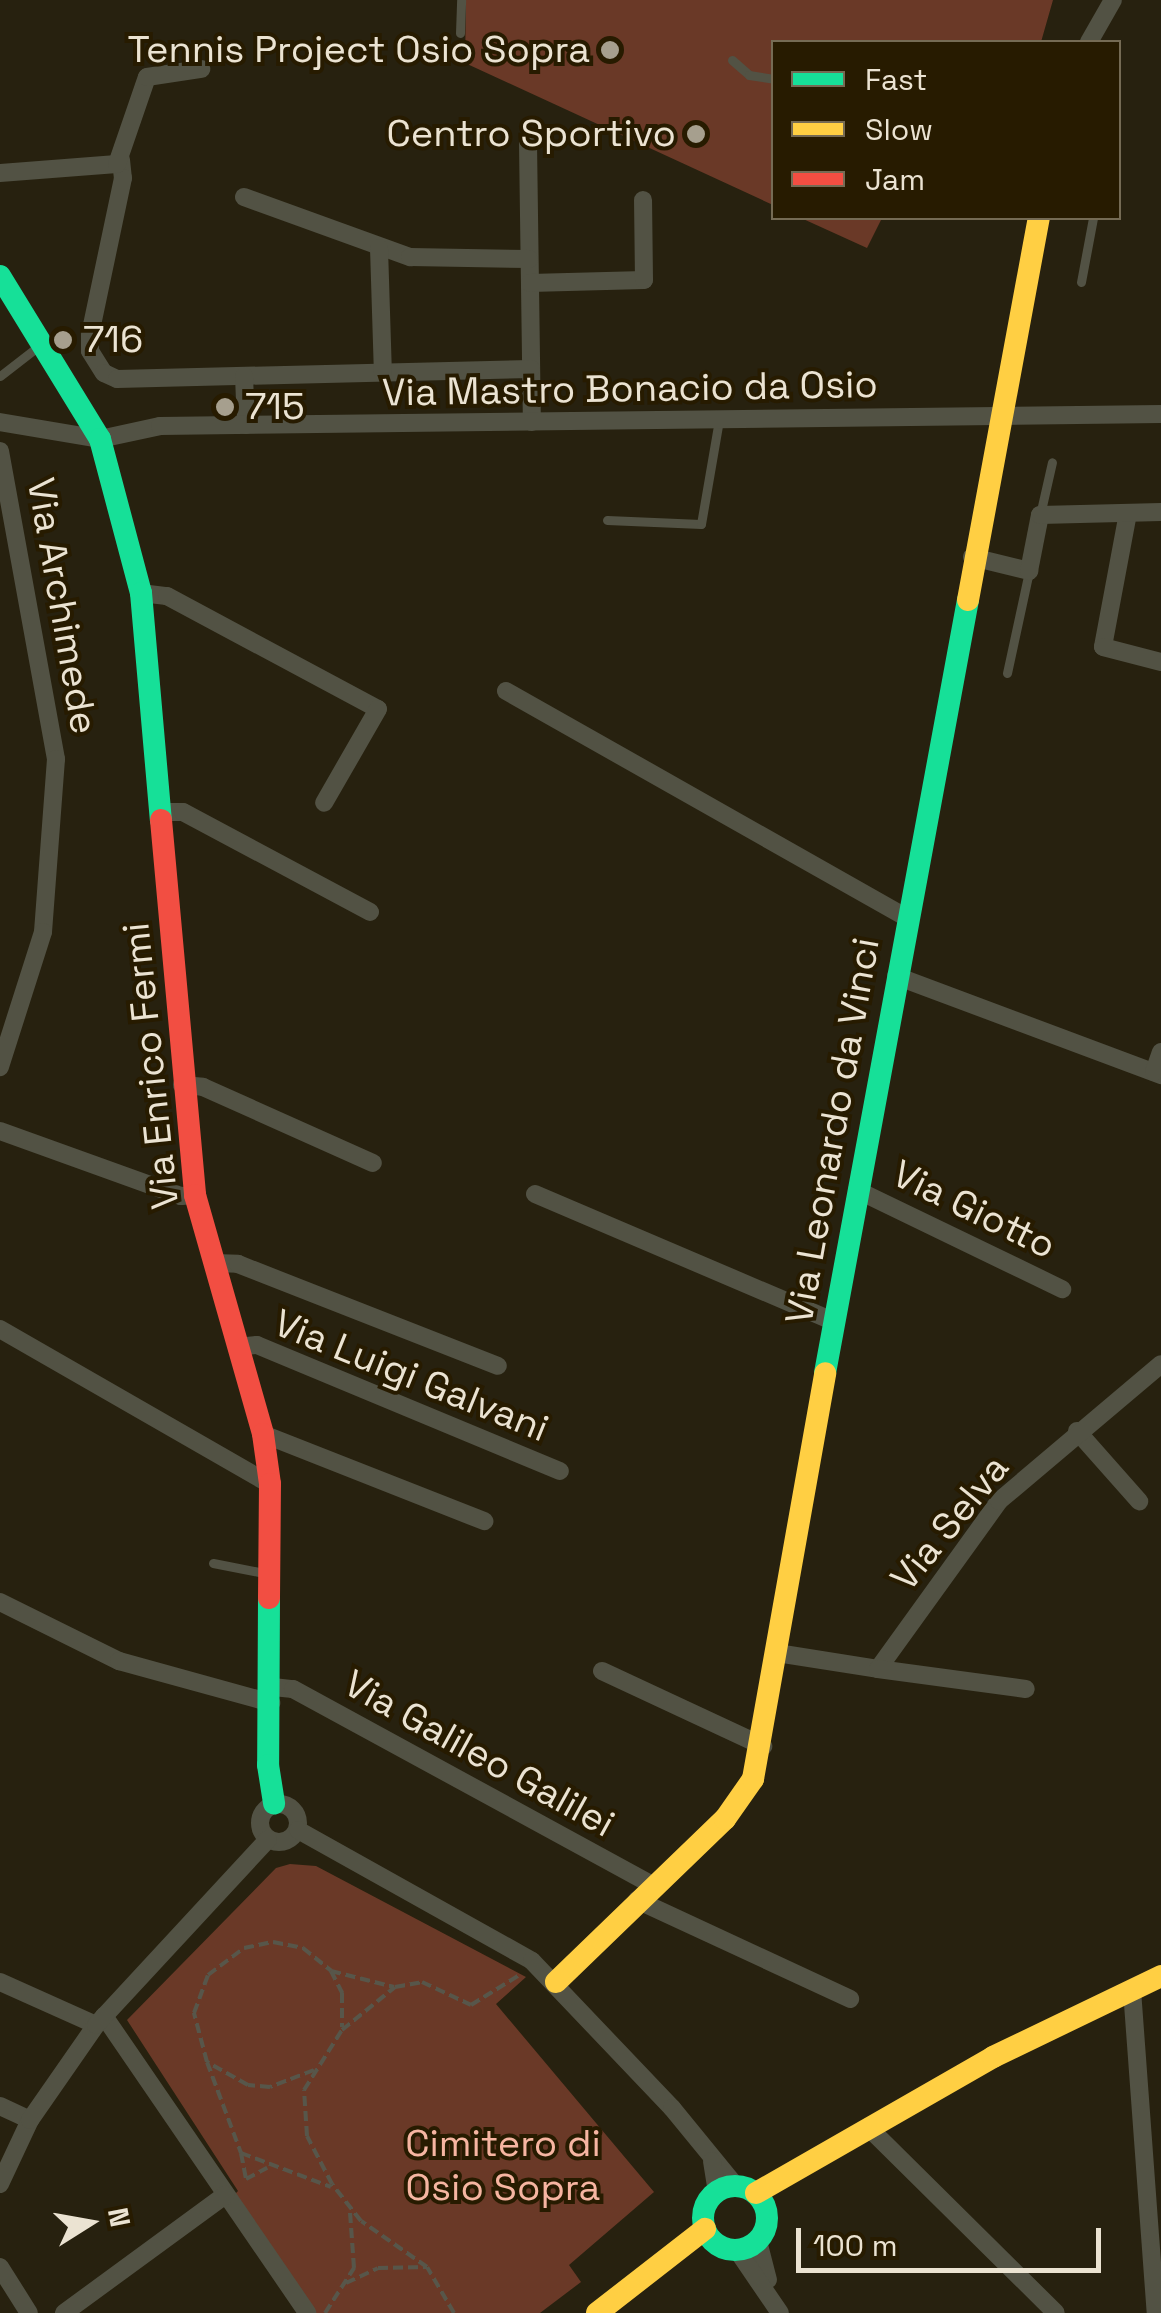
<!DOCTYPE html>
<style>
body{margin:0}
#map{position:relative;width:1161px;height:2313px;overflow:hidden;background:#27210f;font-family:"Space Grotesk",sans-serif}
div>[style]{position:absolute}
.green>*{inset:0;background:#6a3927}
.path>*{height:4px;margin-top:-2px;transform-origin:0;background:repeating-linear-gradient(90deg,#57564a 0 10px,transparent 0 15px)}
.lane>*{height:9px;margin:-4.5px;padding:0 4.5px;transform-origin:4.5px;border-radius:4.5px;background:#525244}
.street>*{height:18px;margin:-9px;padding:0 9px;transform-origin:9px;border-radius:9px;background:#525244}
.street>.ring{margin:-9px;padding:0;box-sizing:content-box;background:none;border:18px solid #525244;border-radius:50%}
.fast>*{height:22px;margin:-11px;padding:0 11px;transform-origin:11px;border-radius:11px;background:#16e098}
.fast>.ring{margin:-11px;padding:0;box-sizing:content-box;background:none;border:22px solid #16e098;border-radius:50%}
.slow>*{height:22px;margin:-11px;padding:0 11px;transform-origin:11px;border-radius:11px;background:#ffcf43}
.jam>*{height:22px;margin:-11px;padding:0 11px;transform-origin:11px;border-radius:11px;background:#f24e42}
.dots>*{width:28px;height:28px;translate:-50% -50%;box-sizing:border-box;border:5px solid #271b00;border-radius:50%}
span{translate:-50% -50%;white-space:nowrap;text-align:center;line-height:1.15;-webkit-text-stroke:8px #271b00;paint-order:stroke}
.poi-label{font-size:38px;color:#ebe3d2}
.right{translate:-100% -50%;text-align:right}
.left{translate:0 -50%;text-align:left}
.street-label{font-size:38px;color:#ebe3d2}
.park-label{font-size:38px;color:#f6b5a1}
.legend{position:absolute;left:771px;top:40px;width:350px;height:180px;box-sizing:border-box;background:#271b00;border:2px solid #756b54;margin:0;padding:12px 18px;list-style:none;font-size:30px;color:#ebe3d2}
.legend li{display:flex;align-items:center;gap:20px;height:50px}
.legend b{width:50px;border:2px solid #756b54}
.north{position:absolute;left:40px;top:2173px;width:100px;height:100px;-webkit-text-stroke:8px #271b00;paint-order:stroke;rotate:79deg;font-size:28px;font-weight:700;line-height:40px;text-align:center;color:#ebe3d2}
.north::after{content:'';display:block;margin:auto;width:35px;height:45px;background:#ebe3d2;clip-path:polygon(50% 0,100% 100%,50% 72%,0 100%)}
.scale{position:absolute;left:796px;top:2228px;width:305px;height:45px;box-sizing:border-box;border:5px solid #ebe3d2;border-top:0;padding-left:12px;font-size:30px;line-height:35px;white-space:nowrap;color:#ebe3d2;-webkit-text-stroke:8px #271b00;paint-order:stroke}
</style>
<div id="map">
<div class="green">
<i style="clip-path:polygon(466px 0,1053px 0,1041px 42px,774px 42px,773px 205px,465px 63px)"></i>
<i style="clip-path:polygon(801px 218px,882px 218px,867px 248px)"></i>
<i style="clip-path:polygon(290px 1864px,316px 1866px,526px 1977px,496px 2004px,654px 2192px,569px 2265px,581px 2282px,540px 2313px,315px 2313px,233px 2196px,238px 2191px,127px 2020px,276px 1868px)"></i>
</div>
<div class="path">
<i style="left:331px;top:1971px;width:65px;rotate:14.3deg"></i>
<i style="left:207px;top:2062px;width:97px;rotate:69.5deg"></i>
<i style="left:241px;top:2153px;width:96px;rotate:20.7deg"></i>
<i style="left:314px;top:2070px;width:47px;rotate:158.9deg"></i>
<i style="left:270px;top:2087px;width:22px;rotate:-175deg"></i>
<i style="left:248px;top:2085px;width:47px;rotate:-150.7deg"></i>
<i style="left:207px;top:2062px;width:51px;rotate:-104.9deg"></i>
<i style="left:194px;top:2013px;width:40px;rotate:-69.8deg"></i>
<i style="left:208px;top:1975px;width:45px;rotate:-36.9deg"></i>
<i style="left:244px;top:1948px;width:30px;rotate:-12deg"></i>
<i style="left:273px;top:1942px;width:31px;rotate:11deg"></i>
<i style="left:303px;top:1948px;width:36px;rotate:39deg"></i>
<i style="left:331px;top:1971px;width:25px;rotate:63deg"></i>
<i style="left:342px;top:1993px;width:34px;rotate:90deg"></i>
<i style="left:241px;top:2153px;width:26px;rotate:79deg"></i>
<i style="left:246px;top:2179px;width:24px;rotate:-28deg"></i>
<i style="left:346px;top:2283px;width:35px;rotate:-25deg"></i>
<i style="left:378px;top:2268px;width:49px;rotate:-1.2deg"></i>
<i style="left:325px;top:2313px;width:54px;rotate:-57.2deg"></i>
<i style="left:354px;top:2268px;width:56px;rotate:-94.1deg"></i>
<i style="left:454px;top:2313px;width:53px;rotate:-120.4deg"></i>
<i style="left:427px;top:2267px;width:80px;rotate:-145.1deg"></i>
<i style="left:361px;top:2221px;width:47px;rotate:-128.1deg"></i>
<i style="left:332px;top:2184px;width:54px;rotate:-117.5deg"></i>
<i style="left:307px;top:2136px;width:46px;rotate:-93.7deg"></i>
<i style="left:304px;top:2090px;width:71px;rotate:-57.7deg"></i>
<i style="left:342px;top:2030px;width:68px;rotate:-39.1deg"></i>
<i style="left:395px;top:1987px;width:27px;rotate:-10deg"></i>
<i style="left:422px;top:1982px;width:54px;rotate:25.1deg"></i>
<i style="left:471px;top:2005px;width:59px;rotate:-31.8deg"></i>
</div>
<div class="lane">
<i style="left:460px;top:33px;width:33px;rotate:-88deg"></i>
<i style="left:732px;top:60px;width:23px;rotate:41deg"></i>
<i style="left:749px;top:75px;width:25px;rotate:9deg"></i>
<i style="left:1081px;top:282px;width:65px;rotate:-79.4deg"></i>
<i style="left:0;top:376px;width:51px;rotate:-37.8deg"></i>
<i style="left:1040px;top:515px;width:54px;rotate:-77.2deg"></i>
<i style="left:607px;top:520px;width:94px;rotate:2.4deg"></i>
<i style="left:701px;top:524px;width:106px;rotate:-80.2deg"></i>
<i style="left:1007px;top:673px;width:104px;rotate:-77.8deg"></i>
<i style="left:213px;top:1563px;width:57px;rotate:11.1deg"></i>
</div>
<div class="street">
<i style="left:1089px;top:42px;width:48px;rotate:-60.3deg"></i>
<i style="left:528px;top:143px;width:279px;rotate:89.2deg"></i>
<i style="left:121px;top:160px;width:18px;rotate:84deg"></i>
<i style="left:123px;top:178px;width:160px;rotate:101.9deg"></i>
<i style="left:90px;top:335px;width:16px;rotate:90deg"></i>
<i style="left:90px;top:351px;width:26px;rotate:58deg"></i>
<i style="left:104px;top:373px;width:14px;rotate:25deg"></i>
<i style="left:117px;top:379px;width:414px;rotate:-1.4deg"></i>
<i style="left:0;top:173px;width:117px;rotate:-4.4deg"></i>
<i style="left:117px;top:164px;width:92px;rotate:-71deg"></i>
<i style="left:147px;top:77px;width:55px;rotate:-8.4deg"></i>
<i style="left:244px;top:197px;width:177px;rotate:19.9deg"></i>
<i style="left:410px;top:257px;width:119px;rotate:1deg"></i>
<i style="left:379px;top:248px;width:125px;rotate:88.2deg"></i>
<i style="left:530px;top:283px;width:114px;rotate:-1.5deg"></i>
<i style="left:644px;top:280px;width:80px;rotate:-90.7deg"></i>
<i style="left:244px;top:376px;width:49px;rotate:87.7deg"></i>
<i style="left:0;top:422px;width:101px;rotate:9.6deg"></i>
<i style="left:100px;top:439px;width:61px;rotate:-12.2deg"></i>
<i style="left:160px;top:426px;width:1001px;rotate:-0.69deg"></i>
<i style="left:0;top:451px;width:313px;rotate:79.7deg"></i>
<i style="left:56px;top:759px;width:173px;rotate:94.3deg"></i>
<i style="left:43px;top:932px;width:142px;rotate:107.7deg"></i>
<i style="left:1128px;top:513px;width:136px;rotate:100.6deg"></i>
<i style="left:1103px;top:647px;width:60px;rotate:14.5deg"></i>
<i style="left:972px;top:557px;width:59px;rotate:13.8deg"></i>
<i style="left:1029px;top:571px;width:57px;rotate:-78.9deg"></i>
<i style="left:1040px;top:515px;width:121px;rotate:-1.4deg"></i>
<i style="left:141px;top:593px;width:26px;rotate:7deg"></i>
<i style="left:167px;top:596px;width:239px;rotate:28.2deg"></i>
<i style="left:378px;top:709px;width:108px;rotate:119.9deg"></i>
<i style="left:506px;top:691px;width:461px;rotate:29.5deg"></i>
<i style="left:163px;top:812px;width:20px"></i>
<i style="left:183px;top:812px;width:212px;rotate:28.1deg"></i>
<i style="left:896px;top:976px;width:283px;rotate:20.5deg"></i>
<i style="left:1154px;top:1072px;width:21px;rotate:-71deg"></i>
<i style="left:182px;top:1085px;width:21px;rotate:5deg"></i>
<i style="left:203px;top:1087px;width:186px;rotate:24.1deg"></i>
<i style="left:0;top:1131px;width:192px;rotate:19.8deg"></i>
<i style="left:181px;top:1196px;width:14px;rotate:-4deg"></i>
<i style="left:857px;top:1190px;width:228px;rotate:25.8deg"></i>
<i style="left:535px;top:1194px;width:324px;rotate:23.1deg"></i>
<i style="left:214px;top:1263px;width:24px;rotate:2deg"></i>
<i style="left:238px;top:1264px;width:279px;rotate:21.4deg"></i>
<i style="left:0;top:1329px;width:311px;rotate:29.9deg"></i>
<i style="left:237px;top:1347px;width:20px;rotate:-6deg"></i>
<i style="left:257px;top:1345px;width:328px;rotate:22.6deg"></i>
<i style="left:1077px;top:1431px;width:94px;rotate:48.5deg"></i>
<i style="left:263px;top:1434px;width:238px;rotate:21.5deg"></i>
<i style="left:0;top:1602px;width:133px;rotate:26.4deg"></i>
<i style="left:119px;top:1661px;width:158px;rotate:15.4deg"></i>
<i style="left:777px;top:1653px;width:102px;rotate:9deg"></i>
<i style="left:878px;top:1669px;width:207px;rotate:-54.2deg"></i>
<i style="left:999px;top:1501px;width:212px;rotate:-40.2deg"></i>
<i style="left:878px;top:1669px;width:149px;rotate:7.7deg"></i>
<i style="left:602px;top:1671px;width:178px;rotate:25deg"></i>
<i style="left:273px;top:1687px;width:20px;rotate:6deg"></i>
<i style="left:293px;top:1689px;width:409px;rotate:28.6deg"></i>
<i class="ring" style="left:260px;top:1804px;width:20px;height:20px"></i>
<i style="left:298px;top:1830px;width:268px;rotate:29.2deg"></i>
<i style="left:532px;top:1961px;width:203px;rotate:46.4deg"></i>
<i style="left:672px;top:2108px;width:99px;rotate:50.7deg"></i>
<i style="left:637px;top:1900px;width:235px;rotate:24.9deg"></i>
<i style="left:0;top:1982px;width:105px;rotate:24.1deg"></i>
<i style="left:1132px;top:1990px;width:324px;rotate:85.8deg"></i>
<i style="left:104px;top:2016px;width:360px;rotate:55.6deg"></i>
<i style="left:0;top:2106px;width:33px;rotate:25deg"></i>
<i style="left:868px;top:2127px;width:264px;rotate:44.7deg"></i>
<i style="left:712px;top:2161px;width:30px;rotate:81deg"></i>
<i style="left:0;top:2184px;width:71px;rotate:-64.9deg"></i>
<i style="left:30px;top:2120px;width:116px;rotate:-55.2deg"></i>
<i style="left:96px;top:2025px;width:253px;rotate:-47.2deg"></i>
<i style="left:758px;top:2241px;width:40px;rotate:75.6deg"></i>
<i style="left:737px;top:2250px;width:76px;rotate:55.7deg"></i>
<i style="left:0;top:2267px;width:54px;rotate:57.8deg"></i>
<i style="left:64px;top:2313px;width:200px;rotate:-36.2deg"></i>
</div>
<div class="fast">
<i style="left:0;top:276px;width:191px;rotate:58.5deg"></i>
<i style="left:100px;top:439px;width:159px;rotate:75.1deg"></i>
<i style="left:141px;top:593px;width:228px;rotate:85deg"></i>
<i style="left:825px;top:1373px;width:786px;rotate:-79.52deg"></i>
<i style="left:269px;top:1598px;width:167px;rotate:90.3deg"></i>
<i style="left:268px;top:1765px;width:39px;rotate:81deg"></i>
<i class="ring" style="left:703px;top:2186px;width:42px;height:42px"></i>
</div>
<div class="slow">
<i style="left:968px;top:600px;width:389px;rotate:-79.5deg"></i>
<i style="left:556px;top:1982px;width:235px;rotate:-44deg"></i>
<i style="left:725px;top:1819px;width:49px;rotate:-55deg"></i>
<i style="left:753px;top:1779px;width:412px;rotate:-79.9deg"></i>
<i style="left:756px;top:2193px;width:273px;rotate:-29.8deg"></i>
<i style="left:993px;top:2057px;width:187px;rotate:-25.7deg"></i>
<i style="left:597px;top:2313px;width:137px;rotate:-37.9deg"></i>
</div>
<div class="jam">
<i style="left:161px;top:820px;width:377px;rotate:84.8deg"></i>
<i style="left:195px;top:1195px;width:248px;rotate:74.1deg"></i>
<i style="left:263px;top:1434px;width:50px;rotate:82deg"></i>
<i style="left:270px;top:1484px;width:114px;rotate:90.5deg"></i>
</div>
<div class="dots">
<i style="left:610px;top:50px;background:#a69f8e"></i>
<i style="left:696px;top:134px;background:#a69f8e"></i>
<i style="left:63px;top:340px;background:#a69f8e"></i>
<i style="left:225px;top:407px;background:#a69f8e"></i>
</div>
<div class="poi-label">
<span class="right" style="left:590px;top:50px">Tennis Project Osio Sopra</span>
<span class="right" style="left:676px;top:134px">Centro Sportivo</span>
<span class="left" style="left:83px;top:340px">716</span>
<span class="left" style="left:245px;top:407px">715</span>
</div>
<div class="street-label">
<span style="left:630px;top:389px;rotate:-1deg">Via Mastro Bonacio da Osio</span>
<span style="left:62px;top:606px;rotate:80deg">Via Archimede</span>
<span style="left:151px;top:1066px;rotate:-96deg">Via Enrico Fermi</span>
<span style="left:833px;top:1131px;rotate:-80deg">Via Leonardo da Vinci</span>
<span style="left:974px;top:1210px;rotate:26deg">Via Giotto</span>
<span style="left:411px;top:1376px;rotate:22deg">Via Luigi Galvani</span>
<span style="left:950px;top:1523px;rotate:-51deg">Via Selva</span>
<span style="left:479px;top:1754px;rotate:29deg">Via Galileo Galilei</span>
</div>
<div class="park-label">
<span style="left:503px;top:2166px">Cimitero di<br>Osio Sopra</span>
</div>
<ul class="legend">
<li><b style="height:12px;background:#16e098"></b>Fast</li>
<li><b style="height:12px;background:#ffcf43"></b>Slow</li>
<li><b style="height:12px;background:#f24e42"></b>Jam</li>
</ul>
<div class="north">N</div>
<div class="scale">100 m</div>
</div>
